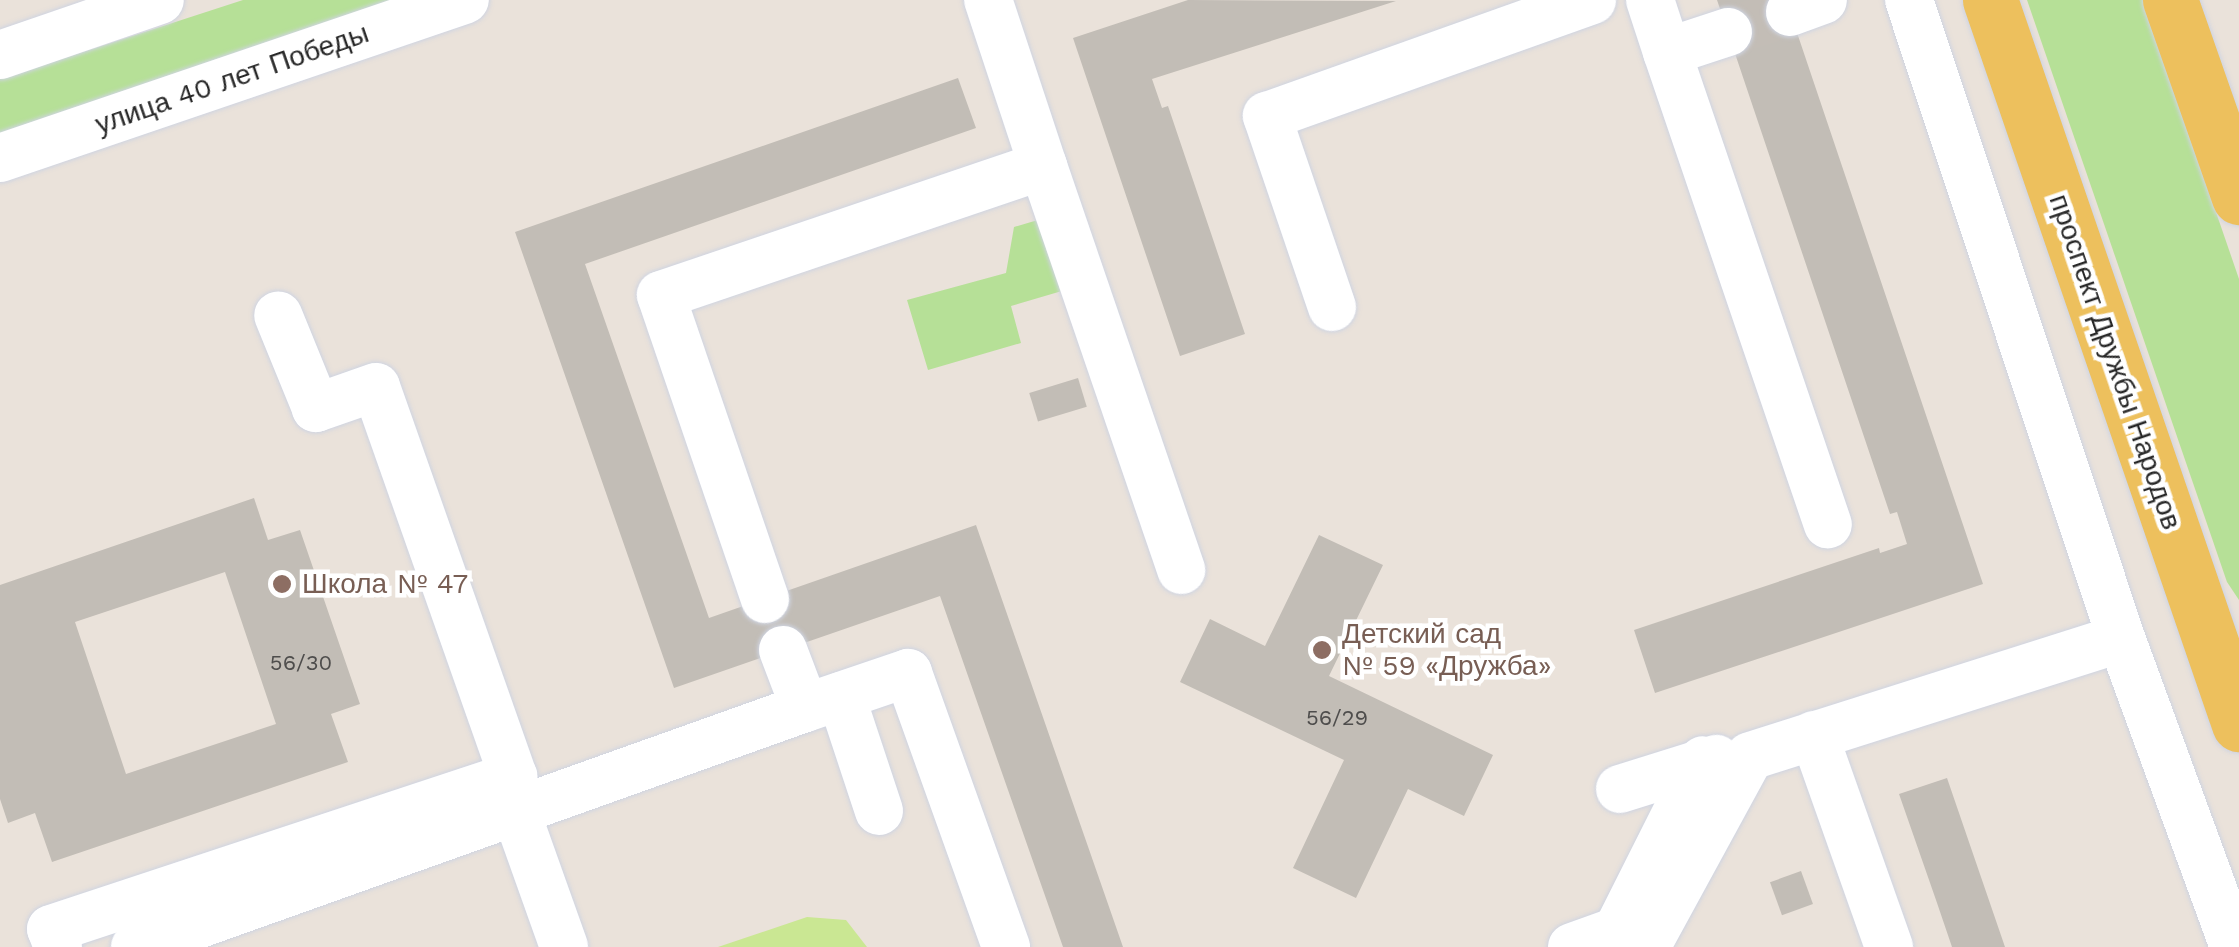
<!DOCTYPE html>
<meta charset="utf-8">
<style>
body{margin:0}
#map{position:relative;width:2239px;height:947px;overflow:hidden;background:#eae2da;font-family:"Work Sans",sans-serif}
div>[style]{position:absolute}
.green>*{inset:0;background:#b6e097}
.pitch>*{inset:0;background:#cae793}
.building>*{inset:0;background:#c2bdb6;transform-origin:0 0}
.minor-tunnel>*{height:48px;margin-top:-24px;transform-origin:0;background:repeating-linear-gradient(90deg,#c3bdb6 0 48px,transparent 0 72px)}
.roads{filter:drop-shadow(0 0 2px #cfd4e1) drop-shadow(0 0 2px #cfd4e1)}
.minor>*{height:48px;margin:-24px;padding:0 24px;transform-origin:24px;border-radius:24px;background:#fff}
.major>*{height:55px;margin:-27.5px;padding:0 27.5px;transform-origin:27.5px;border-radius:27.5px;background:#edc05d}
.dots>*{width:28px;height:28px;translate:-50% -50%;box-sizing:border-box;border:5px solid #fff;border-radius:50%}
span{translate:-50% -50%;white-space:nowrap;text-align:center;line-height:1.15;-webkit-text-stroke:9px #fff;paint-order:stroke}
.number-label{font-size:22px;color:#4e4d4c}
.number-label span{-webkit-text-stroke-width:0}
.street-label{font-size:28px;color:#282828}
.education-label{font-size:28px;color:#785e54}
.left{translate:0 -50%;text-align:left}
</style>
<div id="map">
<div class="green">
<i style="clip-path:polygon(243px 0,411px 0,0 141px,0 79px)"></i>
<i style="clip-path:polygon(2027px 0,2143px 0,2239px 279px,2239px 600px,2227px 582px)"></i>
<i style="clip-path:polygon(1068px 211px,1089px 283px,1011px 306px,1021px 343px,928px 370px,907px 300px,1006px 273px,1014px 227px)"></i>
</div>
<div class="pitch">
<i style="clip-path:polygon(807px 917px,846px 920px,867px 947px,718px 947px)"></i>
</div>
<div class="building">
<i style="clip-path:polygon(1188px 0,1396px 1px,1152px 79px,1162px 108px,1168px 106px,1245px 334px,1180px 356px,1073px 38px)"></i>
<i style="clip-path:polygon(1717px 0,1786px 0,1983px 584px,1655px 693px,1634px 630px,1879px 548px,1880px 553px,1907px 544px,1897px 512px,1890px 514px)"></i>
<i style="clip-path:polygon(958px 78px,976px 128px,585px 264px,709px 618px,976px 525px,1123px 947px,1063px 947px,940px 596px,674px 688px,515px 232px)"></i>
<i style="left:1078px;top:378px;width:30px;height:51px;rotate:73deg"></i>
<i style="clip-path:polygon(evenodd,254px 498px,268px 540px,300px 530px,360px 704px,331px 714px,348px 762px,52px 862px,35px 813px,8px 823px,0 799px,0 585px,254px 498px,225px 572px,276px 724px,126px 774px,75px 622px,225px 572px)"></i>
<i style="clip-path:polygon(1319px 535px,1383px 565px,1329px 676px,1493px 755px,1464px 816px,1408px 789px,1356px 898px,1293px 868px,1344px 760px,1180px 682px,1210px 619px,1265px 646px)"></i>
<i style="clip-path:polygon(1947px 778px,2005px 947px,1952px 947px,1936px 900px,1899px 794px)"></i>
<i style="left:1801px;top:871px;width:35px;height:33px;rotate:70deg"></i>
</div>
<div class="minor-tunnel">
<i style="left:1728px;top:32px;width:65px;rotate:-17.9deg"></i>
</div>
<div class="roads">
<div class="minor">
<i style="left:1650px;top:0;width:55px;rotate:71.9deg"></i>
<i style="left:1909px;top:0;width:672px;rotate:71.62deg"></i>
<i style="left:2121px;top:638px;width:329px;rotate:69.9deg"></i>
<i style="left:1790px;top:12px;width:35px;rotate:-20deg"></i>
<i style="left:1728px;top:32px;width:64px;rotate:161.8deg"></i>
<i style="left:1667px;top:52px;width:499px;rotate:71.2deg"></i>
<i style="left:0;top:55px;width:169px;rotate:-19deg"></i>
<i style="left:0;top:158px;width:491px;rotate:-18.8deg"></i>
<i style="left:1043px;top:166px;width:427px;rotate:71.1deg"></i>
<i style="left:1332px;top:307px;width:202px;rotate:-108.8deg"></i>
<i style="left:1267px;top:116px;width:345px;rotate:-19.6deg"></i>
<i style="left:765px;top:599px;width:321px;rotate:-108.9deg"></i>
<i style="left:661px;top:295px;width:403px;rotate:-18.7deg"></i>
<i style="left:1043px;top:166px;width:175px;rotate:-108.3deg"></i>
<i style="left:783px;top:650px;width:62px;rotate:69.2deg"></i>
<i style="left:805px;top:708px;width:109px;rotate:-18.8deg"></i>
<i style="left:908px;top:673px;width:291px;rotate:70.3deg"></i>
<i style="left:841px;top:696px;width:121px;rotate:71.7deg"></i>
<i style="left:1814px;top:735px;width:225px;rotate:70.5deg"></i>
<i style="left:505px;top:781px;width:176px;rotate:70.4deg"></i>
<i style="left:1620px;top:789px;width:101px;rotate:-17.4deg"></i>
<i style="left:58px;top:947px;width:19px;rotate:-111deg"></i>
<i style="left:51px;top:929px;width:487px;rotate:-18.3deg"></i>
<i style="left:513px;top:776px;width:412px;rotate:-109.4deg"></i>
<i style="left:376px;top:387px;width:64px;rotate:160.7deg"></i>
<i style="left:316px;top:408px;width:100px;rotate:-112.2deg"></i>
<i style="left:135px;top:947px;width:711px;rotate:-19.63deg"></i>
<i style="left:1572px;top:947px;width:48px;rotate:-19.6deg"></i>
<i style="left:1617px;top:931px;width:191px;rotate:-63.3deg"></i>
<i style="left:1646px;top:947px;width:217px;rotate:-61.4deg"></i>
<i style="left:1750px;top:756px;width:389px;rotate:-17.6deg"></i>
</div>
<div class="major">
<i style="left:1990px;top:0;width:766px;rotate:71.02deg"></i>
<i style="left:2170px;top:0;width:209px;rotate:70.7deg"></i>
</div>
</div>
<div class="dots">
<i style="left:282px;top:584px;background:#8d6e63"></i>
<i style="left:1322px;top:650px;background:#8d6e63"></i>
</div>
<div class="number-label">
<span style="left:301px;top:663px">56/30</span>
<span style="left:1337px;top:718px">56/29</span>
</div>
<div class="street-label">
<span style="left:232px;top:79px;rotate:-19deg">улица 40 лет Победы</span>
<span style="left:2115px;top:362px;rotate:71deg">проспект Дружбы Народов</span>
</div>
<div class="education-label">
<span class="left" style="left:302px;top:584px">Школа № 47</span>
<span class="left" style="left:1342px;top:650px">Детский сад<br>№ 59 «Дружба»</span>
</div>
</div>
